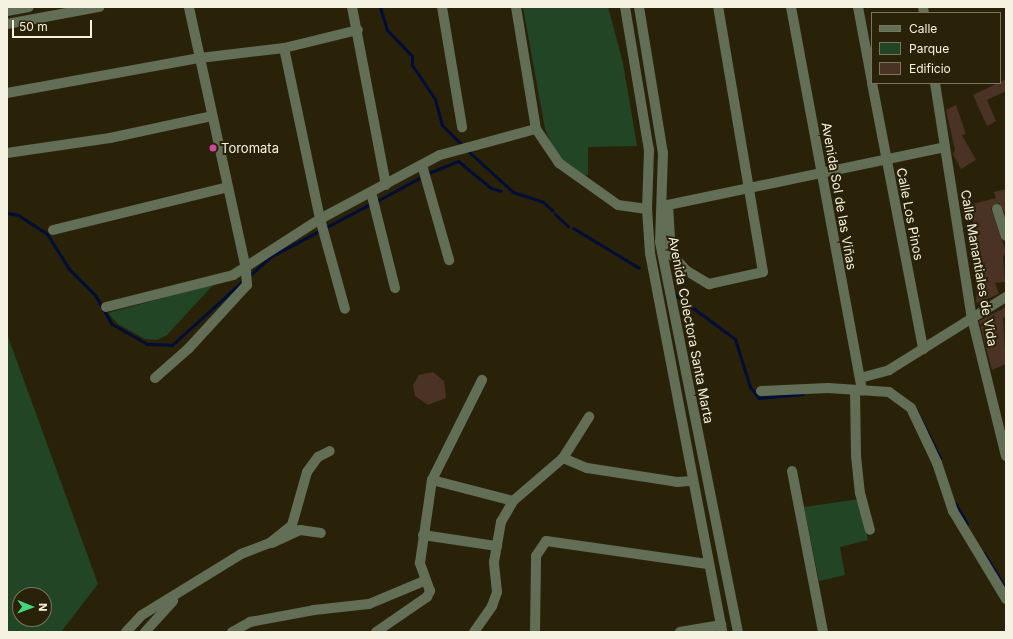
<!DOCTYPE html>
<meta charset="utf-8">
<style>
body{margin:0}
#map{position:relative;width:1013px;height:639px;overflow:hidden;background:#292208;font-family:Inter,sans-serif}
div>[style]{position:absolute}
.green>*{inset:0;background:#224525}
.stream>*{height:3px;margin:-1.5px;padding:0 1.5px;transform-origin:1.5px;border-radius:1.5px;background:#000d37}
.building>*{inset:0;background:#4a3224}
.minor>*{height:10px;margin:-5px;padding:0 5px;transform-origin:5px;border-radius:5px;background:#626e56}
.dots>*{width:11px;height:11px;translate:-50% -50%;box-sizing:border-box;border:2px solid #292208;border-radius:50%}
span{translate:-50% -50%;white-space:nowrap;text-align:center;line-height:1.15;-webkit-text-stroke:4px #292208;paint-order:stroke}
.poi-label{font-size:13px;color:#f6f2e2}
.left{translate:0 -50%;text-align:left}
.street-label{font-size:13px;color:#f6f2e2}
.frame{position:absolute;inset:0;border:8px solid #f6f2e2;pointer-events:none}
.legend{position:absolute;left:871px;top:12px;width:130px;height:72px;box-sizing:border-box;background:#292208;border:1px solid #7b755f;margin:0;padding:5px 7px;list-style:none;font-size:12px;color:#f6f2e2}
.legend li{display:flex;align-items:center;gap:8px;height:20px}
.legend b{width:20px;border:1px solid #7b755f}
.north{position:absolute;left:12px;top:587px;width:40px;height:40px;box-sizing:border-box;background:#292208;border:1px solid #7b755f;border-radius:50%;rotate:91deg;font-size:11px;font-weight:700;line-height:16px;text-align:center;color:#f6f2e2}
.north::after{content:'';display:block;margin:auto;width:14px;height:18px;background:#44d77a;clip-path:polygon(50% 0,100% 100%,50% 72%,0 100%)}
.scale{position:absolute;left:12px;top:20px;width:80px;height:18px;box-sizing:border-box;border:2px solid #f6f2e2;border-top:0;padding-left:5px;font-size:12px;line-height:14px;white-space:nowrap;color:#f6f2e2;-webkit-text-stroke:3px #292208;paint-order:stroke}
</style>
<div id="map">
<div class="green">
<i style="clip-path:polygon(523px 7px,608px 7px,623px 63px,637px 146px,588px 147px,588px 175px,576px 177px,556px 156px,545px 129px)"></i>
<i style="clip-path:polygon(214px 284px,167px 335px,157px 340px,145px 339px,118px 324px,108px 313px)"></i>
<i style="clip-path:polygon(evenodd,7px 334px,98px 584px,61px 632px,7px 632px,7px 334px,20px 595px,44px 595px,44px 619px,20px 619px,20px 595px)"></i>
<i style="clip-path:polygon(859px 499px,868px 540px,840px 547px,845px 575px,819px 581px,804px 507px)"></i>
</div>
<div class="stream">
<i style="left:380px;top:7px;width:24px;rotate:73deg"></i>
<i style="left:387px;top:30px;width:36px;rotate:46deg"></i>
<i style="left:412px;top:56px;width:9px;rotate:90deg"></i>
<i style="left:412px;top:65px;width:41px;rotate:55.9deg"></i>
<i style="left:435px;top:99px;width:27px;rotate:75deg"></i>
<i style="left:442px;top:125px;width:27px;rotate:45deg"></i>
<i style="left:468px;top:151px;width:61px;rotate:42.3deg"></i>
<i style="left:513px;top:192px;width:32px;rotate:18deg"></i>
<i style="left:543px;top:202px;width:13px;rotate:42deg"></i>
<i style="left:426px;top:174px;width:35px;rotate:-22deg"></i>
<i style="left:458px;top:161px;width:43px;rotate:39.3deg"></i>
<i style="left:491px;top:188px;width:10px;rotate:17deg"></i>
<i style="left:375px;top:202px;width:50px;rotate:-28.6deg"></i>
<i style="left:7px;top:213px;width:11px;rotate:10deg"></i>
<i style="left:18px;top:215px;width:35px;rotate:33deg"></i>
<i style="left:47px;top:234px;width:41px;rotate:57.8deg"></i>
<i style="left:69px;top:269px;width:37px;rotate:45deg"></i>
<i style="left:95px;top:295px;width:34px;rotate:60deg"></i>
<i style="left:112px;top:324px;width:40px;rotate:29.7deg"></i>
<i style="left:147px;top:344px;width:25px;rotate:2deg"></i>
<i style="left:172px;top:345px;width:97px;rotate:-42.1deg"></i>
<i style="left:555px;top:214px;width:18px;rotate:43deg"></i>
<i style="left:573px;top:228px;width:77px;rotate:31.2deg"></i>
<i style="left:249px;top:276px;width:28px;rotate:-42deg"></i>
<i style="left:270px;top:257px;width:113px;rotate:-27.9deg"></i>
<i style="left:674px;top:294px;width:76px;rotate:36.4deg"></i>
<i style="left:735px;top:339px;width:50px;rotate:72.6deg"></i>
<i style="left:750px;top:387px;width:14px;rotate:51deg"></i>
<i style="left:759px;top:398px;width:44px;rotate:-5.2deg"></i>
<i style="left:915px;top:408px;width:56px;rotate:63.4deg"></i>
<i style="left:955px;top:503px;width:24px;rotate:60deg"></i>
<i style="left:984px;top:553px;width:42px;rotate:58.6deg"></i>
</div>
<div class="building">
<i style="clip-path:polygon(1006px 79px,1006px 91px,987px 100px,996px 121px,987px 126px,973px 95px)"></i>
<i style="clip-path:polygon(956px 105px,966px 134px,962px 135px,976px 160px,961px 169px,953px 154px,955px 150px,946px 110px)"></i>
<i style="clip-path:polygon(1006px 189px,1006px 215px,999px 203px,991px 208px,1006px 252px,1003px 257px,1005px 282px,995px 283px,999px 294px,976px 303px,977px 288px,982px 286px,981px 270px,974px 271px,971px 252px,980px 250px,969px 205px,996px 198px,994px 192px)"></i>
<i style="clip-path:polygon(1006px 307px,1006px 317px,1003px 318px,1006px 364px,992px 370px,979px 321px)"></i>
<i style="clip-path:polygon(433px 372px,444px 381px,446px 398px,428px 405px,415px 396px,413px 385px,419px 375px)"></i>
</div>
<div class="minor">
<i style="left:352px;top:7px;width:181px;rotate:79.2deg"></i>
<i style="left:442px;top:7px;width:122px;rotate:80.5deg"></i>
<i style="left:516px;top:7px;width:124px;rotate:80.7deg"></i>
<i style="left:536px;top:129px;width:41px;rotate:55.9deg"></i>
<i style="left:559px;top:163px;width:72px;rotate:35.4deg"></i>
<i style="left:618px;top:205px;width:29px;rotate:8deg"></i>
<i style="left:625px;top:7px;width:145px;rotate:80.5deg"></i>
<i style="left:649px;top:150px;width:59px;rotate:91.9deg"></i>
<i style="left:647px;top:209px;width:44px;rotate:86.1deg"></i>
<i style="left:650px;top:253px;width:386px;rotate:79.2deg"></i>
<i style="left:639px;top:7px;width:148px;rotate:80.7deg"></i>
<i style="left:663px;top:153px;width:89px;rotate:91.9deg"></i>
<i style="left:660px;top:242px;width:398px;rotate:78.7deg"></i>
<i style="left:791px;top:7px;width:390px;rotate:79.5deg"></i>
<i style="left:858px;top:7px;width:76px;rotate:79.4deg"></i>
<i style="left:923px;top:7px;width:6px;rotate:81deg"></i>
<i style="left:7px;top:11px;width:22px;rotate:-10deg"></i>
<i style="left:7px;top:24px;width:94px;rotate:-10.5deg"></i>
<i style="left:284px;top:48px;width:175px;rotate:78.1deg"></i>
<i style="left:320px;top:219px;width:93px;rotate:74.5deg"></i>
<i style="left:872px;top:83px;width:271px;rotate:79.1deg"></i>
<i style="left:935px;top:83px;width:238px;rotate:81.1deg"></i>
<i style="left:972px;top:318px;width:142px;rotate:76.2deg"></i>
<i style="left:7px;top:93px;width:196px;rotate:-10.3deg"></i>
<i style="left:200px;top:58px;width:85px;rotate:-6.8deg"></i>
<i style="left:284px;top:48px;width:76px;rotate:-13.7deg"></i>
<i style="left:7px;top:153px;width:104px;rotate:-8.3deg"></i>
<i style="left:110px;top:138px;width:104px;rotate:-12.2deg"></i>
<i style="left:422px;top:165px;width:99px;rotate:74.1deg"></i>
<i style="left:371px;top:192px;width:99px;rotate:76deg"></i>
<i style="left:668px;top:205px;width:49px;rotate:86.5deg"></i>
<i style="left:671px;top:254px;width:23px;rotate:47deg"></i>
<i style="left:687px;top:271px;width:26px;rotate:31deg"></i>
<i style="left:709px;top:284px;width:55px;rotate:-12.5deg"></i>
<i style="left:763px;top:272px;width:269px;rotate:-99.6deg"></i>
<i style="left:663px;top:206px;width:288px;rotate:-11.8deg"></i>
<i style="left:997px;top:209px;width:28px;rotate:72deg"></i>
<i style="left:53px;top:230px;width:180px;rotate:-13.8deg"></i>
<i style="left:106px;top:307px;width:131px;rotate:-14.1deg"></i>
<i style="left:233px;top:275px;width:103px;rotate:-32.8deg"></i>
<i style="left:320px;top:219px;width:136px;rotate:-28.1deg"></i>
<i style="left:440px;top:155px;width:99px;rotate:-15.2deg"></i>
<i style="left:155px;top:378px;width:45px;rotate:-41.4deg"></i>
<i style="left:189px;top:348px;width:86px;rotate:-47.4deg"></i>
<i style="left:247px;top:285px;width:16px;rotate:-94deg"></i>
<i style="left:246px;top:269px;width:268px;rotate:-102.3deg"></i>
<i style="left:860px;top:378px;width:30px;rotate:-15deg"></i>
<i style="left:889px;top:370px;width:138px;rotate:-32deg"></i>
<i style="left:855px;top:390px;width:66px;rotate:89.1deg"></i>
<i style="left:856px;top:456px;width:37px;rotate:84deg"></i>
<i style="left:860px;top:493px;width:38px;rotate:75deg"></i>
<i style="left:761px;top:391px;width:67px;rotate:-2.6deg"></i>
<i style="left:828px;top:388px;width:61px;rotate:3.8deg"></i>
<i style="left:889px;top:392px;width:27px;rotate:36deg"></i>
<i style="left:911px;top:408px;width:61px;rotate:64.7deg"></i>
<i style="left:937px;top:463px;width:51px;rotate:71.6deg"></i>
<i style="left:953px;top:511px;width:103px;rotate:58.9deg"></i>
<i style="left:563px;top:458px;width:26px;rotate:23deg"></i>
<i style="left:587px;top:468px;width:91px;rotate:8.8deg"></i>
<i style="left:677px;top:482px;width:16px;rotate:-4deg"></i>
<i style="left:792px;top:471px;width:164px;rotate:79.1deg"></i>
<i style="left:432px;top:480px;width:84px;rotate:14.5deg"></i>
<i style="left:423px;top:535px;width:75px;rotate:8.5deg"></i>
<i style="left:272px;top:543px;width:31px;rotate:-25deg"></i>
<i style="left:300px;top:530px;width:21px;rotate:8deg"></i>
<i style="left:126px;top:632px;width:23px;rotate:-47deg"></i>
<i style="left:142px;top:615px;width:116px;rotate:-31.6deg"></i>
<i style="left:241px;top:554px;width:31px;rotate:-21deg"></i>
<i style="left:270px;top:543px;width:28px;rotate:-39deg"></i>
<i style="left:292px;top:525px;width:55px;rotate:-74.2deg"></i>
<i style="left:307px;top:472px;width:19px;rotate:-54deg"></i>
<i style="left:318px;top:457px;width:13px;rotate:-27deg"></i>
<i style="left:145px;top:632px;width:42px;rotate:-47.9deg"></i>
<i style="left:232px;top:632px;width:21px;rotate:-29deg"></i>
<i style="left:250px;top:622px;width:65px;rotate:-10.6deg"></i>
<i style="left:314px;top:610px;width:55px;rotate:-6.2deg"></i>
<i style="left:369px;top:604px;width:60px;rotate:-22.7deg"></i>
<i style="left:376px;top:632px;width:62px;rotate:-34.5deg"></i>
<i style="left:427px;top:597px;width:7px;rotate:-63deg"></i>
<i style="left:430px;top:591px;width:30px;rotate:-110deg"></i>
<i style="left:420px;top:563px;width:84px;rotate:-81.8deg"></i>
<i style="left:432px;top:480px;width:112px;rotate:-63.4deg"></i>
<i style="left:474px;top:632px;width:32px;rotate:-55deg"></i>
<i style="left:492px;top:606px;width:15px;rotate:-70deg"></i>
<i style="left:497px;top:592px;width:30px;rotate:-96deg"></i>
<i style="left:494px;top:562px;width:41px;rotate:-80.1deg"></i>
<i style="left:501px;top:522px;width:24px;rotate:-60deg"></i>
<i style="left:513px;top:501px;width:66px;rotate:-40.7deg"></i>
<i style="left:563px;top:458px;width:49px;rotate:-57.6deg"></i>
<i style="left:535px;top:632px;width:76px;rotate:-89.2deg"></i>
<i style="left:536px;top:556px;width:18px;rotate:-56deg"></i>
<i style="left:546px;top:541px;width:163px;rotate:8.1deg"></i>
<i style="left:680px;top:632px;width:42px;rotate:-9.7deg"></i>
</div>
<div class="dots">
<i style="left:213px;top:148px;background:#d1479c"></i>
</div>
<div class="poi-label">
<span class="left" style="left:221px;top:148px">Toromata</span>
</div>
<div class="street-label">
<span style="left:839px;top:196px;rotate:80deg">Avenida Sol de las Viñas</span>
<span style="left:910px;top:214px;rotate:79deg">Calle Los Pinos</span>
<span style="left:979px;top:268px;rotate:80deg">Calle Manantiales de Vida</span>
<span style="left:691px;top:330px;rotate:79deg">Avenida Colectora Santa Marta</span>
</div>
<div class="frame"></div>
<ul class="legend">
<li><b style="height:5px;background:#626e56"></b>Calle</li>
<li><b style="height:11px;background:#224525"></b>Parque</li>
<li><b style="height:11px;background:#4a3224"></b>Edificio</li>
</ul>
<div class="north">N</div>
<div class="scale">50 m</div>
</div>
